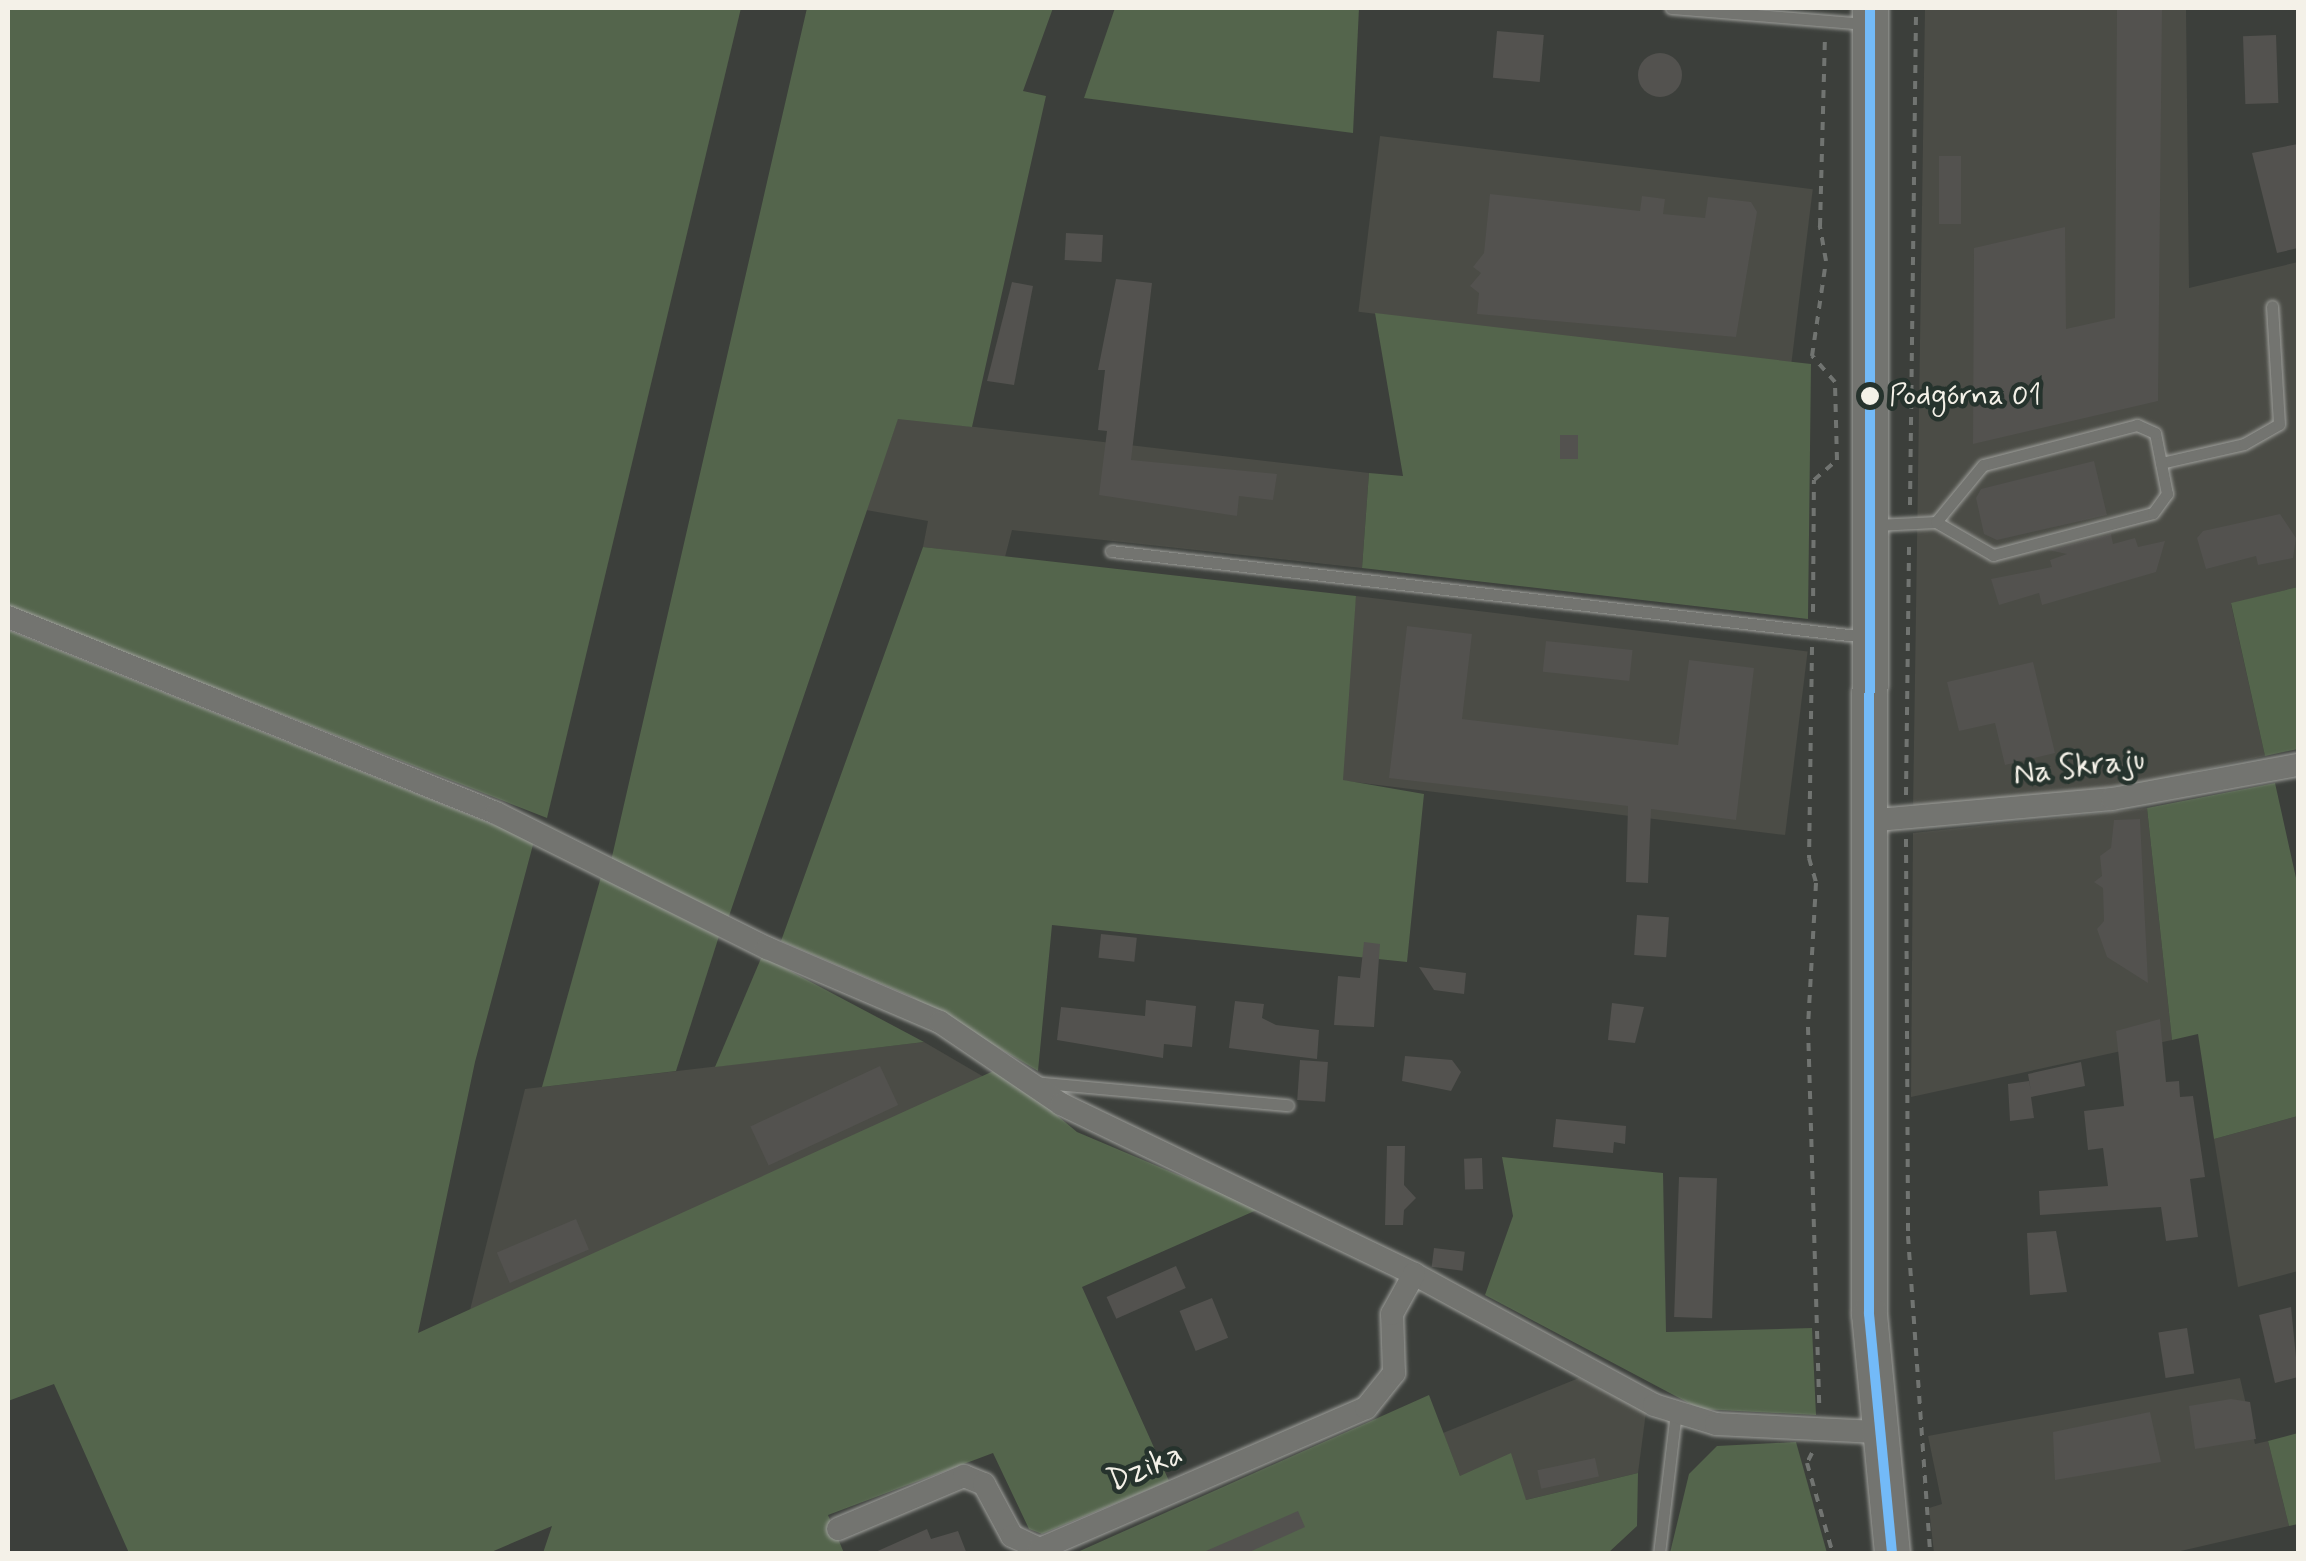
<!DOCTYPE html>
<meta charset="utf-8">
<style>
body{margin:0}
#map{position:relative;width:2306px;height:1561px;overflow:hidden;background:#3c3f3b;font-family:Mynerve,sans-serif}
div>[style]{position:absolute}
.built>*{inset:0;background:#4b4c46;transform-origin:0 0}
.green>*{inset:0;background:#54654c}
.building>*{inset:0;background:#53524f;transform-origin:0 0}
.round{border-radius:50%}
.path>*{height:4px;margin-top:-2px;transform-origin:0;background:repeating-linear-gradient(90deg,#717471 0 8px,transparent 0 16px)}
.roads{filter:drop-shadow(0 0 2px #9fa09c) drop-shadow(0 0 2px #9fa09c)}
.service>*{height:11px;margin:-5.5px;padding:0 5.5px;transform-origin:5.5px;border-radius:5.5px;background:#737470}
.minor>*{height:22px;margin:-11px;padding:0 11px;transform-origin:11px;border-radius:11px;background:#737470}
.primary>*{height:35px;margin:-17.5px;padding:0 17.5px;transform-origin:17.5px;border-radius:17.5px;background:#737470}
.bus-1>*{height:10px;margin:-5px;padding:0 5px;transform-origin:5px;border-radius:5px;background:#73baf8}
.dots>*{width:28px;height:28px;translate:-50% -50%;box-sizing:border-box;border:5px solid #26332d;border-radius:50%}
span{translate:-50% -50%;white-space:nowrap;text-align:center;line-height:1.15;-webkit-text-stroke:9px #26332d;paint-order:stroke}
.bus-label{font-size:30px;color:#f4f1e8}
.left{translate:0 -50%;text-align:left}
.street-label{font-size:32px;color:#f4f1e8}
.frame{position:absolute;inset:0;border:10px solid #f4f1e8;pointer-events:none}
</style>
<div id="map">
<div class="built">
<i style="clip-path:polygon(1925px 8px,2186px 8px,2189px 288px,2298px 262px,2298px 587px,2231px 604px,2265px 756px,2143px 783px,1913px 810px)"></i>
<i style="left:1380px;top:136px;width:436px;height:177px;rotate:7deg"></i>
<i style="clip-path:polygon(898px 418px,1369px 473px,1362px 568px,1012px 530px,1005px 557px,923px 547px,928px 521px,866px 510px)"></i>
<i style="left:1356px;top:596px;width:455px;height:185px;rotate:7deg"></i>
<i style="clip-path:polygon(2147px 808px,2172px 1040px,1911px 1097px,1913px 833px)"></i>
<i style="clip-path:polygon(924px 1042px,984px 1077px,470px 1310px,525px 1089px)"></i>
<i style="clip-path:polygon(2298px 1116px,2298px 1271px,2238px 1287px,2214px 1139px)"></i>
<i style="clip-path:polygon(1579px 1378px,1646px 1412px,1638px 1473px,1526px 1500px,1460px 1476px,1443px 1433px)"></i>
<i style="clip-path:polygon(2240px 1378px,2255px 1444px,2268px 1441px,2289px 1526px,2172px 1553px,1934px 1553px,1929px 1508px,1942px 1504px,1928px 1436px)"></i>
</div>
<div class="green">
<i style="clip-path:polygon(8px 8px,741px 8px,547px 818px,8px 607px)"></i>
<i style="clip-path:polygon(807px 8px,1053px 8px,1023px 91px,1046px 96px,972px 427px,898px 419px,728px 919px,611px 861px)"></i>
<i style="clip-path:polygon(1115px 8px,1359px 8px,1353px 133px,1084px 98px)"></i>
<i style="clip-path:polygon(1375px 313px,1811px 364px,1808px 619px,1362px 568px,1369px 473px,1403px 476px)"></i>
<i style="clip-path:polygon(923px 547px,1356px 596px,1343px 780px,1424px 794px,1407px 962px,1052px 925px,1038px 1071px,910px 996px,781px 941px)"></i>
<i style="clip-path:polygon(2298px 587px,2298px 749px,2265px 756px,2231px 603px)"></i>
<i style="clip-path:polygon(8px 630px,534px 841px,475px 1062px,418px 1333px,1000px 1068px,1077px 1132px,1259px 1209px,1082px 1287px,1169px 1481px,1042px 1534px,1029px 1529px,993px 1453px,828px 1515px,844px 1553px,543px 1553px,552px 1526px,489px 1553px,129px 1553px,54px 1384px,8px 1401px)"></i>
<i style="clip-path:polygon(2275px 783px,2298px 887px,2298px 1116px,2214px 1139px,2198px 1034px,2172px 1040px,2147px 808px)"></i>
<i style="clip-path:polygon(602px 873px,720px 933px,676px 1071px,542px 1087px)"></i>
<i style="clip-path:polygon(762px 956px,924px 1042px,715px 1067px)"></i>
<i style="clip-path:polygon(1502px 1157px,1663px 1173px,1666px 1332px,1812px 1328px,1816px 1415px,1700px 1409px,1485px 1295px,1513px 1216px)"></i>
<i style="clip-path:polygon(1429px 1395px,1460px 1476px,1511px 1453px,1526px 1500px,1638px 1473px,1637px 1526px,1608px 1553px,1073px 1554px)"></i>
<i style="clip-path:polygon(2298px 1433px,2298px 1524px,2289px 1526px,2268px 1441px)"></i>
<i style="clip-path:polygon(1796px 1442px,1827px 1553px,1670px 1553px,1689px 1474px,1717px 1446px)"></i>
</div>
<div class="building">
<i style="clip-path:polygon(2117px 8px,2162px 8px,2158px 401px,1973px 444px,1974px 248px,2065px 227px,2066px 329px,2115px 318px)"></i>
<i style="left:1497px;top:31px;width:47px;height:47px;rotate:5deg"></i>
<i style="left:2276px;top:35px;width:68px;height:33px;rotate:88deg"></i>
<i class="round" style="left:1638px;top:53px;width:44px;height:44px"></i>
<i style="clip-path:polygon(2298px 144px,2298px 248px,2277px 253px,2252px 153px)"></i>
<i style="left:1939px;top:156px;width:22px;height:68px"></i>
<i style="clip-path:polygon(1490px 194px,1640px 211px,1642px 196px,1665px 199px,1663px 214px,1705px 218px,1708px 197px,1751px 202px,1757px 212px,1736px 337px,1477px 314px,1479px 293px,1470px 286px,1481px 273px,1473px 267px,1484px 253px)"></i>
<i style="left:1066px;top:233px;width:37px;height:27px;rotate:3deg"></i>
<i style="clip-path:polygon(1116px 279px,1152px 283px,1131px 460px,1277px 474px,1273px 500px,1239px 496px,1237px 516px,1099px 495px,1107px 431px,1098px 430px,1105px 370px,1098px 370px)"></i>
<i style="clip-path:polygon(1012px 282px,1033px 286px,1014px 385px,987px 381px)"></i>
<i style="left:1560px;top:435px;width:18px;height:24px"></i>
<i style="clip-path:polygon(2094px 461px,2107px 515px,1997px 540px,1984px 534px,1976px 498px,1981px 489px)"></i>
<i style="clip-path:polygon(2280px 514px,2296px 538px,2293px 558px,2258px 565px,2256px 556px,2206px 569px,2197px 538px,2203px 531px)"></i>
<i style="clip-path:polygon(2111px 534px,2113px 544px,2135px 538px,2138px 547px,2165px 541px,2156px 572px,2042px 605px,2039px 593px,1999px 605px,1991px 579px,2052px 567px,2050px 560px,2067px 554px,2048px 550px)"></i>
<i style="clip-path:polygon(1407px 626px,1472px 634px,1462px 719px,1678px 745px,1689px 660px,1754px 668px,1736px 820px,1651px 809px,1648px 883px,1626px 882px,1628px 806px,1389px 778px)"></i>
<i style="left:1546px;top:641px;width:87px;height:31px;rotate:6deg"></i>
<i style="clip-path:polygon(2033px 662px,2055px 753px,2005px 765px,1995px 723px,1959px 731px,1947px 682px)"></i>
<i style="clip-path:polygon(2140px 819px,2148px 983px,2107px 957px,2097px 929px,2104px 921px,2103px 888px,2094px 882px,2102px 876px,2100px 856px,2111px 848px,2114px 820px)"></i>
<i style="left:1637px;top:915px;width:32px;height:40px;rotate:4deg"></i>
<i style="left:1101px;top:934px;width:36px;height:24px;rotate:6deg"></i>
<i style="clip-path:polygon(1364px 942px,1380px 944px,1374px 1027px,1334px 1025px,1338px 976px,1360px 978px)"></i>
<i style="clip-path:polygon(1419px 967px,1466px 973px,1464px 994px,1434px 990px)"></i>
<i style="clip-path:polygon(1146px 1000px,1196px 1006px,1192px 1047px,1164px 1044px,1163px 1058px,1057px 1040px,1061px 1007px,1145px 1016px)"></i>
<i style="clip-path:polygon(1235px 1001px,1264px 1004px,1262px 1018px,1276px 1025px,1319px 1030px,1317px 1059px,1229px 1048px)"></i>
<i style="clip-path:polygon(1612px 1003px,1644px 1007px,1635px 1043px,1608px 1040px)"></i>
<i style="clip-path:polygon(2160px 1019px,2166px 1082px,2179px 1081px,2180px 1097px,2193px 1096px,2205px 1177px,2190px 1179px,2198px 1237px,2166px 1241px,2161px 1207px,2040px 1215px,2039px 1191px,2108px 1186px,2103px 1148px,2088px 1150px,2084px 1111px,2124px 1106px,2116px 1031px)"></i>
<i style="clip-path:polygon(1405px 1056px,1452px 1060px,1461px 1072px,1451px 1091px,1402px 1081px)"></i>
<i style="left:1300px;top:1060px;width:28px;height:40px;rotate:4deg"></i>
<i style="clip-path:polygon(2081px 1062px,2085px 1086px,2031px 1097px,2034px 1118px,2010px 1121px,2008px 1084px,2029px 1081px,2031px 1092px,2028px 1074px)"></i>
<i style="left:880px;top:1066px;width:43px;height:143px;rotate:65deg"></i>
<i style="clip-path:polygon(1556px 1119px,1626px 1126px,1625px 1144px,1614px 1142px,1613px 1153px,1553px 1147px)"></i>
<i style="clip-path:polygon(1387px 1146px,1405px 1146px,1404px 1185px,1416px 1198px,1404px 1210px,1403px 1225px,1385px 1225px)"></i>
<i style="left:1482px;top:1158px;width:31px;height:18px;rotate:88deg"></i>
<i style="left:1679px;top:1177px;width:38px;height:140px;rotate:2deg"></i>
<i style="left:576px;top:1219px;width:33px;height:86px;rotate:67deg"></i>
<i style="clip-path:polygon(2056px 1231px,2067px 1292px,2030px 1295px,2027px 1233px)"></i>
<i style="left:1434px;top:1248px;width:31px;height:19px;rotate:7deg"></i>
<i style="left:1176px;top:1266px;width:24px;height:76px;rotate:66deg"></i>
<i style="left:1212px;top:1298px;width:43px;height:35px;rotate:68deg"></i>
<i style="clip-path:polygon(2291px 1307px,2298px 1377px,2275px 1383px,2259px 1315px)"></i>
<i style="left:2187px;top:1328px;width:46px;height:29px;rotate:81deg"></i>
<i style="clip-path:polygon(2231px 1399px,2250px 1402px,2256px 1439px,2195px 1449px,2189px 1406px)"></i>
<i style="clip-path:polygon(2150px 1412px,2161px 1462px,2055px 1480px,2053px 1432px)"></i>
<i style="left:1595px;top:1458px;width:19px;height:59px;rotate:78deg"></i>
<i style="clip-path:polygon(1298px 1511px,1305px 1527px,1245px 1554px,1199px 1554px)"></i>
<i style="clip-path:polygon(927px 1529px,931px 1539px,958px 1531px,967px 1554px,871px 1554px)"></i>
</div>
<div class="path">
<i style="left:1910px;top:505px;width:497px;rotate:-89.3deg"></i>
<i style="left:1813px;top:612px;width:132px;rotate:-89.6deg"></i>
<i style="left:1814px;top:480px;width:30px;rotate:-41deg"></i>
<i style="left:1837px;top:460px;width:78px;rotate:-91.5deg"></i>
<i style="left:1835px;top:382px;width:35px;rotate:-131deg"></i>
<i style="left:1812px;top:356px;width:96px;rotate:-81.6deg"></i>
<i style="left:1826px;top:261px;width:36px;rotate:-100deg"></i>
<i style="left:1820px;top:226px;width:191px;rotate:-88.5deg"></i>
<i style="left:1812px;top:647px;width:211px;rotate:90.8deg"></i>
<i style="left:1809px;top:858px;width:26px;rotate:74deg"></i>
<i style="left:1816px;top:883px;width:144px;rotate:93.2deg"></i>
<i style="left:1808px;top:1027px;width:378px;rotate:88.3deg"></i>
<i style="left:1906px;top:795px;width:256px;rotate:-89.3deg"></i>
<i style="left:1906px;top:839px;width:397px;rotate:89.7deg"></i>
<i style="left:1908px;top:1236px;width:319px;rotate:86deg"></i>
<i style="left:1812px;top:1453px;width:11px;rotate:117deg"></i>
<i style="left:1807px;top:1463px;width:95px;rotate:74.1deg"></i>
</div>
<div class="roads">
<div class="service">
<i style="left:1671px;top:8px;width:196px;rotate:4.7deg"></i>
<i style="left:2161px;top:463px;width:85px;rotate:-12.9deg"></i>
<i style="left:2244px;top:444px;width:40px;rotate:-29.7deg"></i>
<i style="left:2279px;top:424px;width:118px;rotate:-93.4deg"></i>
<i style="left:1876px;top:525px;width:60px;rotate:-2.9deg"></i>
<i style="left:1936px;top:522px;width:66px;rotate:30.1deg"></i>
<i style="left:1993px;top:555px;width:165px;rotate:-14.7deg"></i>
<i style="left:2153px;top:513px;width:24px;rotate:-54deg"></i>
<i style="left:2167px;top:494px;width:62px;rotate:-101.1deg"></i>
<i style="left:2155px;top:433px;width:20px;rotate:-156deg"></i>
<i style="left:2137px;top:425px;width:159px;rotate:165.4deg"></i>
<i style="left:1983px;top:465px;width:74px;rotate:129.5deg"></i>
<i style="left:1111px;top:551px;width:760px;rotate:6.5deg"></i>
<i style="left:1033px;top:1082px;width:256px;rotate:5.2deg"></i>
<i style="left:1659px;top:1554px;width:143px;rotate:-83.2deg"></i>
</div>
<div class="minor">
<i style="left:8px;top:617px;width:526px;rotate:21.88deg"></i>
<i style="left:496px;top:813px;width:303px;rotate:26.5deg"></i>
<i style="left:767px;top:948px;width:188px;rotate:23.2deg"></i>
<i style="left:940px;top:1022px;width:146px;rotate:34.1deg"></i>
<i style="left:1061px;top:1104px;width:392px;rotate:25.7deg"></i>
<i style="left:1414px;top:1274px;width:273px;rotate:28.6deg"></i>
<i style="left:1654px;top:1405px;width:65px;rotate:17deg"></i>
<i style="left:1716px;top:1424px;width:160px;rotate:2.9deg"></i>
<i style="left:1866px;top:821px;width:247px;rotate:-5.1deg"></i>
<i style="left:2112px;top:799px;width:189px;rotate:-10.4deg"></i>
<i style="left:838px;top:1529px;width:137px;rotate:-22.8deg"></i>
<i style="left:964px;top:1476px;width:22px;rotate:22deg"></i>
<i style="left:984px;top:1484px;width:59px;rotate:61.7deg"></i>
<i style="left:1012px;top:1536px;width:31px;rotate:25deg"></i>
<i style="left:1040px;top:1549px;width:355px;rotate:-23.4deg"></i>
<i style="left:1366px;top:1408px;width:45px;rotate:-51.3deg"></i>
<i style="left:1394px;top:1373px;width:59px;rotate:-91.9deg"></i>
<i style="left:1392px;top:1314px;width:46px;rotate:-61.2deg"></i>
</div>
<div class="primary">
<i style="left:1870px;top:8px;width:1306px;rotate:90.04deg"></i>
<i style="left:1869px;top:1314px;width:241px;rotate:84.5deg"></i>
</div>
</div>
<div class="bus-1">
<i style="left:1870px;top:8px;width:1306px;rotate:90.04deg"></i>
<i style="left:1869px;top:1314px;width:241px;rotate:84.5deg"></i>
</div>
<div class="dots">
<i style="left:1870px;top:396px;background:#f4f1e8"></i>
</div>
<div class="bus-label">
<span class="left" style="left:1889px;top:396px">Podgórna 01</span>
</div>
<div class="street-label">
<span style="left:2079px;top:767px;rotate:-7deg">Na Skraju</span>
<span style="left:1145px;top:1468px;rotate:-23deg">Dzika</span>
</div>
<div class="frame"></div>
</div>
